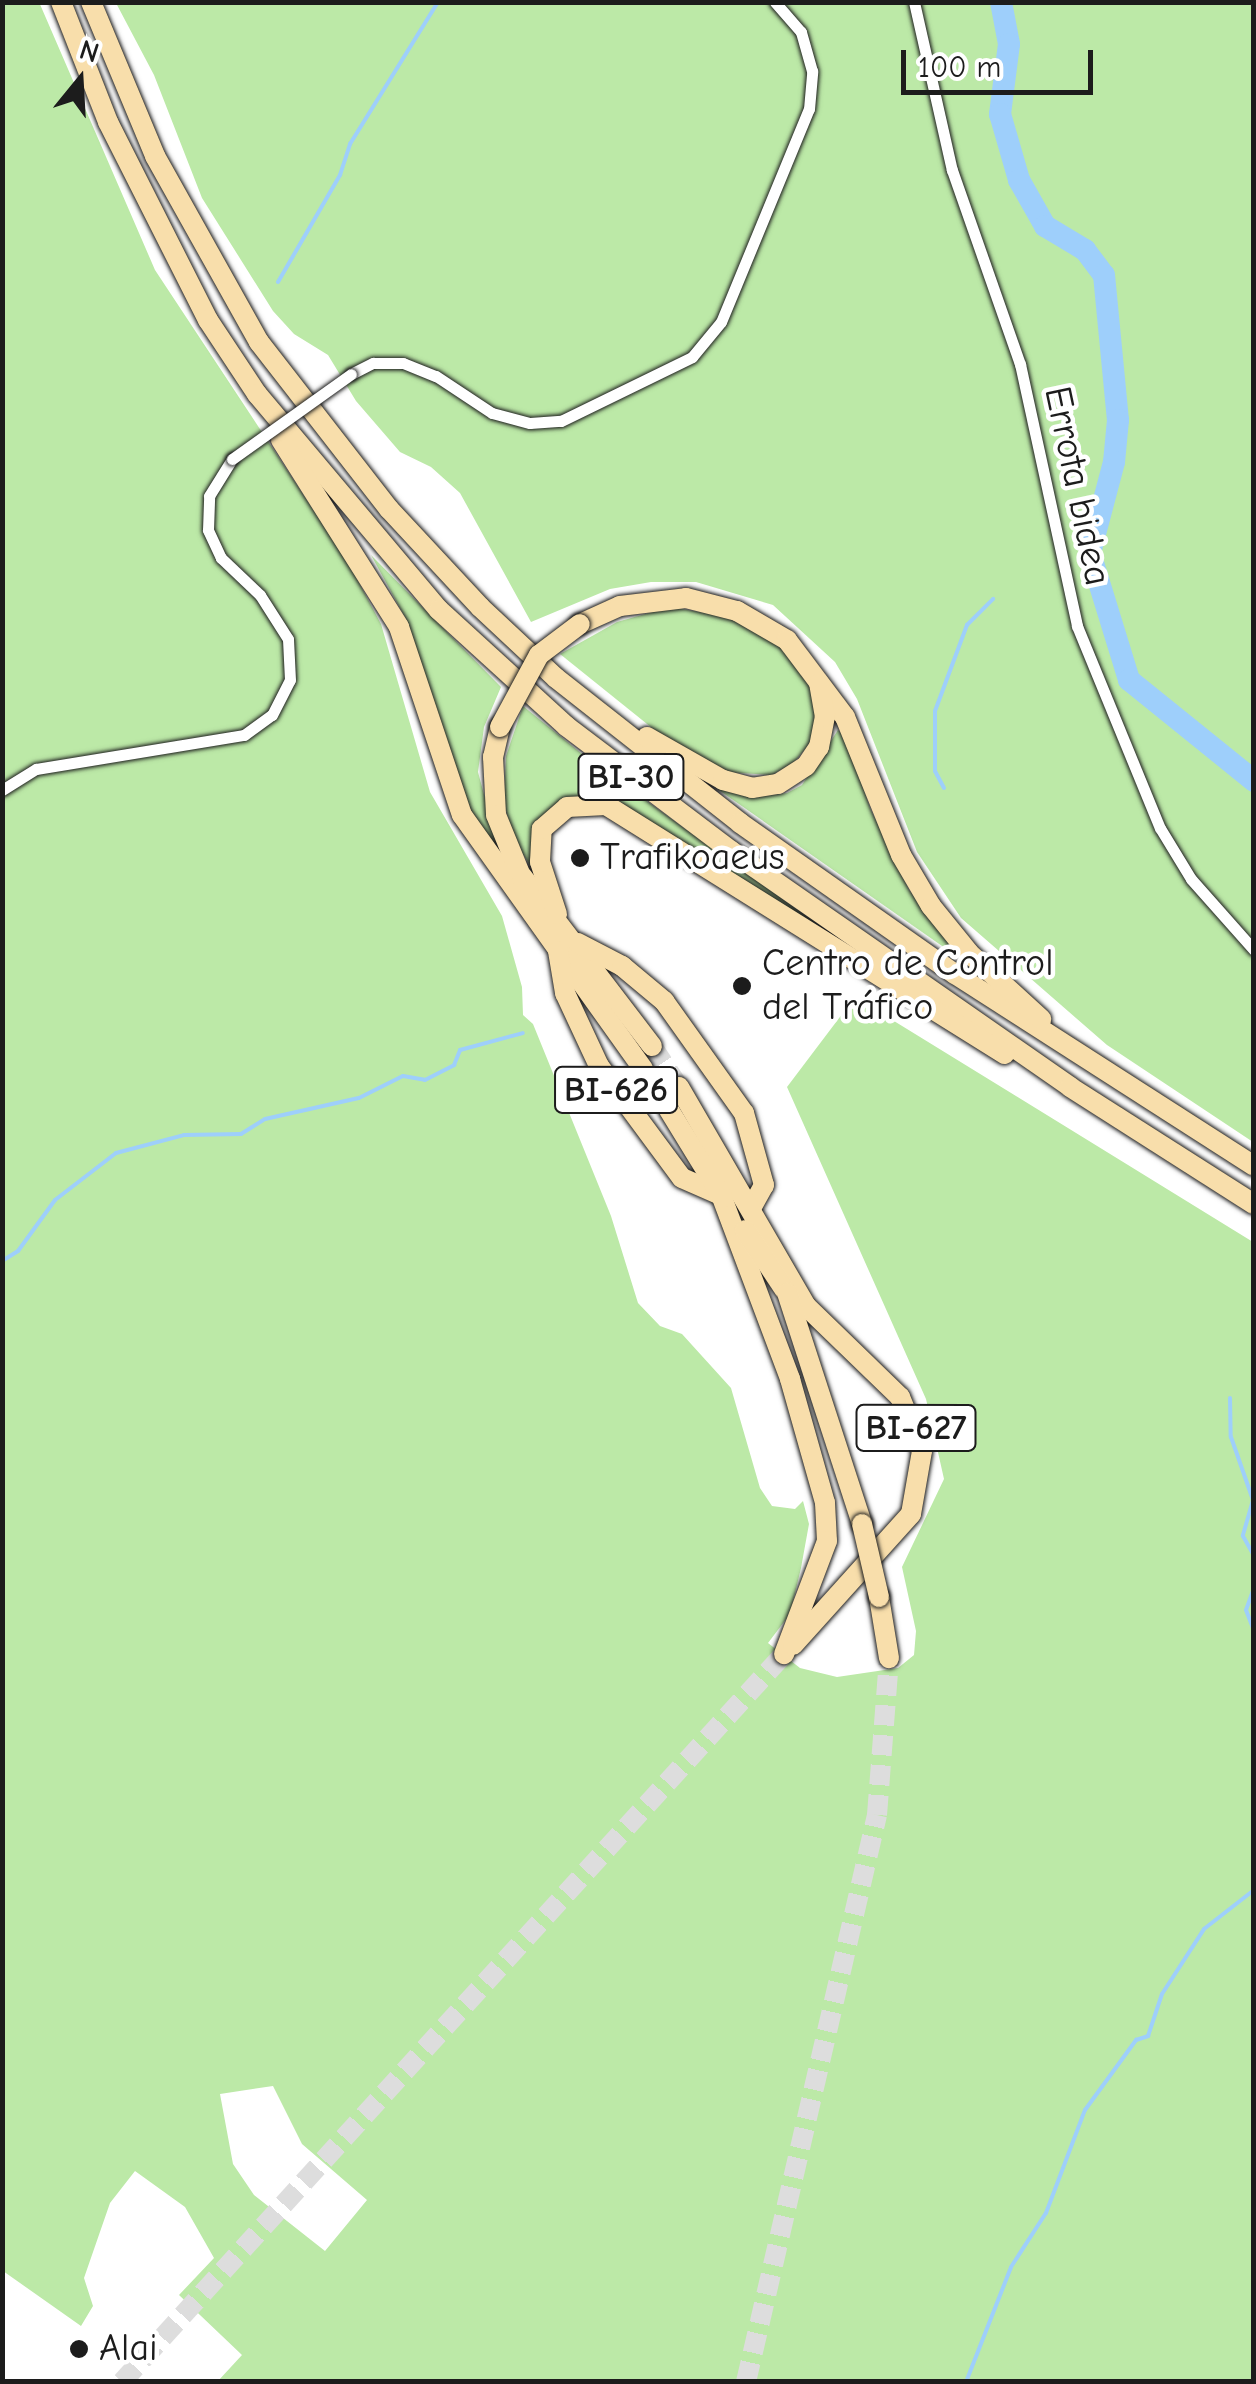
<!DOCTYPE html>
<meta charset="utf-8">
<style>
body{margin:0}
#map{position:relative;width:1256px;height:2384px;overflow:hidden;background:#fff;font-family:"Comic Neue",sans-serif}
div>[style]{position:absolute}
.green>*{inset:0;background:#bce9a7}
.stream>*{height:4px;margin:-2px;padding:0 2px;transform-origin:2px;border-radius:2px;background:#9ecffb}
.river>*{height:22px;margin:-11px;padding:0 11px;transform-origin:11px;border-radius:11px;background:#9ecffb}
.highway-tunnel>*{height:20px;margin-top:-10px;transform-origin:0;background:repeating-linear-gradient(90deg,#ddd 0 20px,transparent 0 30px)}
.roads{filter:drop-shadow(0 0 2px #1c1c1c) drop-shadow(0 0 2px #1c1c1c)}
.street>*{height:11px;margin:-5.5px;padding:0 5.5px;transform-origin:5.5px;border-radius:5.5px;background:#fff}
.highway>*{height:20px;margin:-10px;padding:0 10px;transform-origin:10px;border-radius:10px;background:#f8deab}
.bridges{filter:drop-shadow(0 0 2px #1c1c1c) drop-shadow(0 0 2px #1c1c1c)}
.street-bridge>*{height:11px;margin:-5.5px;padding:0 5.5px;transform-origin:5.5px;border-radius:5.5px;background:#fff}
.highway-bridge>*{height:20px;margin:-10px;padding:0 10px;transform-origin:10px;border-radius:10px;background:#f8deab}
.dots>*{width:28px;height:28px;translate:-50% -50%;box-sizing:border-box;border:5px solid #fff;border-radius:50%}
span{translate:-50% -50%;white-space:nowrap;text-align:center;line-height:1.15;-webkit-text-stroke:9px #fff;paint-order:stroke}
.shield-label span{padding:2px 8px;background:#fff;border:2px solid;border-radius:8px;-webkit-text-stroke-width:0}
.shield-label{font-size:35px;color:#1c1c1c;font-weight:700}
.street-label{font-size:38px;color:#1c1c1c}
.poi-label{font-size:38px;color:#1c1c1c}
.left{translate:0 -50%;text-align:left}
.frame{position:absolute;inset:0;border:5px solid #1c1c1c;pointer-events:none}
.north{position:absolute;left:30px;top:30px;width:100px;height:100px;-webkit-text-stroke:8px #fff;paint-order:stroke;rotate:18deg;font-size:28px;font-weight:700;line-height:40px;text-align:center;color:#1c1c1c}
.north::after{content:'';display:block;margin:auto;width:35px;height:45px;background:#1c1c1c;clip-path:polygon(50% 0,100% 100%,50% 72%,0 100%)}
.scale{position:absolute;left:901px;top:50px;width:192px;height:45px;box-sizing:border-box;border:5px solid #1c1c1c;border-top:0;padding-left:12px;font-size:30px;line-height:35px;white-space:nowrap;color:#1c1c1c;-webkit-text-stroke:8px #fff;paint-order:stroke}
</style>
<div id="map">
<div class="green">
<i style="clip-path:polygon(evenodd,39px 2px,155px 270px,349px 564px,381px 624px,430px 792px,502px 916px,522px 987px,523px 1015px,533px 1024px,611px 1216px,638px 1303px,660px 1326px,682px 1334px,731px 1388px,760px 1488px,772px 1506px,795px 1509px,803px 1501px,809px 1524px,801px 1568px,790px 1614px,768px 1643px,800px 1668px,837px 1677px,898px 1668px,914px 1655px,916px 1631px,902px 1567px,944px 1479px,926px 1399px,787px 1087px,855px 997px,1253px 1242px,1253px 2381px,218px 2381px,242px 2355px,179px 2295px,214px 2258px,185px 2207px,135px 2171px,110px 2203px,84px 2278px,93px 2306px,81px 2326px,3px 2271px,2px 3px,39px 2px,273px 2086px,302px 2144px,367px 2200px,325px 2251px,254px 2195px,233px 2164px,220px 2094px,273px 2086px)"></i>
<i style="clip-path:polygon(116px 3px,1253px 3px,1253px 1142px,1107px 1045px,961px 918px,917px 852px,857px 699px,835px 662px,773px 605px,696px 582px,651px 582px,610px 589px,531px 622px,460px 493px,431px 467px,400px 452px,356px 401px,328px 355px,294px 334px,273px 311px,202px 198px,154px 75px)"></i>
<i style="clip-path:polygon(371px 555px,501px 687px,484px 727px,478px 772px,502px 862px,470px 809px,406px 619px)"></i>
<i style="clip-path:polygon(670px 607px,729px 617px,780px 645px,808px 675px,818px 709px,813px 740px,794px 762px,772px 775px,724px 772px,657px 732px,560px 654px,617px 622px)"></i>
<i style="clip-path:polygon(523px 706px,587px 758px,867px 960px,615px 801px,586px 794px,553px 806px,534px 827px,531px 867px,513px 838px,504px 802px,506px 756px)"></i>
<i style="clip-path:polygon(838px 730px,847px 739px,870px 808px,909px 890px,975px 969px,706px 781px,755px 797px,787px 793px,802px 785px)"></i>
</div>
<div class="stream">
<i style="left:278px;top:282px;width:124px;rotate:-59.9deg"></i>
<i style="left:340px;top:175px;width:33px;rotate:-72deg"></i>
<i style="left:350px;top:144px;width:167px;rotate:-58.2deg"></i>
<i style="left:944px;top:788px;width:19px;rotate:-118deg"></i>
<i style="left:935px;top:771px;width:60px;rotate:-90deg"></i>
<i style="left:935px;top:711px;width:92px;rotate:-69.6deg"></i>
<i style="left:967px;top:625px;width:37px;rotate:-45deg"></i>
<i style="left:2px;top:1261px;width:19px;rotate:-32deg"></i>
<i style="left:18px;top:1251px;width:63px;rotate:-54deg"></i>
<i style="left:55px;top:1200px;width:77px;rotate:-37.6deg"></i>
<i style="left:116px;top:1153px;width:70px;rotate:-14.8deg"></i>
<i style="left:184px;top:1135px;width:57px;rotate:-1deg"></i>
<i style="left:241px;top:1134px;width:28px;rotate:-32deg"></i>
<i style="left:265px;top:1119px;width:96px;rotate:-12.6deg"></i>
<i style="left:359px;top:1098px;width:49px;rotate:-26.6deg"></i>
<i style="left:403px;top:1076px;width:22px;rotate:10deg"></i>
<i style="left:425px;top:1080px;width:33px;rotate:-27deg"></i>
<i style="left:454px;top:1065px;width:16px;rotate:-68deg"></i>
<i style="left:460px;top:1050px;width:65px;rotate:-15.1deg"></i>
<i style="left:1230px;top:1398px;width:39px;rotate:89deg"></i>
<i style="left:1231px;top:1437px;width:67px;rotate:70.8deg"></i>
<i style="left:1253px;top:1500px;width:37px;rotate:106deg"></i>
<i style="left:1243px;top:1536px;width:23px;rotate:61deg"></i>
<i style="left:1254px;top:1588px;width:23px;rotate:110deg"></i>
<i style="left:1246px;top:1610px;width:22px;rotate:69deg"></i>
<i style="left:966px;top:2382px;width:123px;rotate:-68.6deg"></i>
<i style="left:1011px;top:2267px;width:64px;rotate:-57.1deg"></i>
<i style="left:1046px;top:2213px;width:110px;rotate:-69.3deg"></i>
<i style="left:1085px;top:2110px;width:87px;rotate:-53.9deg"></i>
<i style="left:1136px;top:2040px;width:13px;rotate:-18deg"></i>
<i style="left:1148px;top:2036px;width:44px;rotate:-71.6deg"></i>
<i style="left:1162px;top:1994px;width:77px;rotate:-57.1deg"></i>
<i style="left:1204px;top:1929px;width:63px;rotate:-38deg"></i>
</div>
<div class="river">
<i style="left:1001px;top:2px;width:43px;rotate:79.2deg"></i>
<i style="left:1009px;top:44px;width:71px;rotate:97.3deg"></i>
<i style="left:1000px;top:114px;width:69px;rotate:73.9deg"></i>
<i style="left:1019px;top:180px;width:53px;rotate:60.5deg"></i>
<i style="left:1045px;top:226px;width:47px;rotate:31deg"></i>
<i style="left:1085px;top:250px;width:31px;rotate:53deg"></i>
<i style="left:1104px;top:275px;width:146px;rotate:84.5deg"></i>
<i style="left:1118px;top:420px;width:42px;rotate:95.4deg"></i>
<i style="left:1114px;top:462px;width:94px;rotate:104.8deg"></i>
<i style="left:1090px;top:553px;width:133px;rotate:72.9deg"></i>
<i style="left:1129px;top:680px;width:161px;rotate:38.9deg"></i>
</div>
<div class="highway-tunnel">
<i style="left:652px;top:1046px;width:49px;rotate:56.6deg"></i>
<i style="left:643px;top:1069px;width:49px;rotate:57.6deg"></i>
<i style="left:122px;top:2382px;width:984px;rotate:-47.72deg"></i>
<i style="left:746px;top:2382px;width:582px;rotate:-76.99deg"></i>
<i style="left:877px;top:1815px;width:157px;rotate:-85.6deg"></i>
</div>
<div class="roads">
<div class="street">
<i style="left:914px;top:2px;width:172px;rotate:77.3deg"></i>
<i style="left:952px;top:170px;width:206px;rotate:70.7deg"></i>
<i style="left:1020px;top:364px;width:268px;rotate:77.7deg"></i>
<i style="left:1077px;top:626px;width:218px;rotate:67.7deg"></i>
<i style="left:1160px;top:828px;width:60px;rotate:58.7deg"></i>
<i style="left:1191px;top:879px;width:95px;rotate:48.4deg"></i>
<i style="left:351px;top:374px;width:25px;rotate:-27deg"></i>
<i style="left:373px;top:363px;width:30px"></i>
<i style="left:403px;top:363px;width:35px;rotate:22deg"></i>
<i style="left:436px;top:376px;width:67px;rotate:33.5deg"></i>
<i style="left:492px;top:413px;width:39px;rotate:15deg"></i>
<i style="left:530px;top:423px;width:31px;rotate:-4deg"></i>
<i style="left:561px;top:421px;width:146px;rotate:-26deg"></i>
<i style="left:692px;top:357px;width:45px;rotate:-50.4deg"></i>
<i style="left:721px;top:322px;width:230px;rotate:-67.6deg"></i>
<i style="left:809px;top:109px;width:38px;rotate:-85deg"></i>
<i style="left:812px;top:71px;width:41px;rotate:-105.8deg"></i>
<i style="left:801px;top:32px;width:40px;rotate:-131deg"></i>
<i style="left:2px;top:790px;width:40px;rotate:-32deg"></i>
<i style="left:36px;top:769px;width:211px;rotate:-9.3deg"></i>
<i style="left:244px;top:735px;width:34px;rotate:-36deg"></i>
<i style="left:272px;top:715px;width:39px;rotate:-63deg"></i>
<i style="left:290px;top:680px;width:41px;rotate:-92.8deg"></i>
<i style="left:288px;top:639px;width:52px;rotate:-122.5deg"></i>
<i style="left:260px;top:595px;width:54px;rotate:-136.5deg"></i>
<i style="left:221px;top:558px;width:31px;rotate:-115deg"></i>
<i style="left:208px;top:530px;width:34px;rotate:-88deg"></i>
<i style="left:209px;top:496px;width:44px;rotate:-58.1deg"></i>
</div>
<div class="highway">
<i style="left:61px;top:2px;width:129px;rotate:68.6deg"></i>
<i style="left:108px;top:122px;width:222px;rotate:63.2deg"></i>
<i style="left:208px;top:320px;width:89px;rotate:56.5deg"></i>
<i style="left:257px;top:394px;width:282px;rotate:49.9deg"></i>
<i style="left:439px;top:610px;width:172px;rotate:42.4deg"></i>
<i style="left:566px;top:726px;width:207px;rotate:37.1deg"></i>
<i style="left:731px;top:851px;width:413px;rotate:34.8deg"></i>
<i style="left:1070px;top:1087px;width:218px;rotate:32.5deg"></i>
<i style="left:91px;top:2px;width:167px;rotate:67.4deg"></i>
<i style="left:155px;top:156px;width:213px;rotate:60.8deg"></i>
<i style="left:259px;top:342px;width:212px;rotate:52.1deg"></i>
<i style="left:389px;top:509px;width:134px;rotate:47.1deg"></i>
<i style="left:480px;top:607px;width:104px;rotate:43.1deg"></i>
<i style="left:556px;top:678px;width:234px;rotate:38.2deg"></i>
<i style="left:740px;top:823px;width:263px;rotate:35.1deg"></i>
<i style="left:955px;top:974px;width:355px;rotate:32.7deg"></i>
<i style="left:281px;top:440px;width:221px;rotate:57.7deg"></i>
<i style="left:399px;top:627px;width:198px;rotate:71.5deg"></i>
<i style="left:462px;top:815px;width:312px;rotate:54.5deg"></i>
<i style="left:580px;top:624px;width:44px;rotate:-24.2deg"></i>
<i style="left:620px;top:606px;width:66px;rotate:-6.9deg"></i>
<i style="left:686px;top:598px;width:53px;rotate:14.3deg"></i>
<i style="left:737px;top:611px;width:58px;rotate:30.1deg"></i>
<i style="left:787px;top:640px;width:96px;rotate:53deg"></i>
<i style="left:845px;top:717px;width:149px;rotate:67.9deg"></i>
<i style="left:901px;top:855px;width:59px;rotate:59.5deg"></i>
<i style="left:931px;top:906px;width:60px;rotate:51deg"></i>
<i style="left:969px;top:953px;width:98px;rotate:42.5deg"></i>
<i style="left:500px;top:727px;width:31px;rotate:103deg"></i>
<i style="left:493px;top:757px;width:58px;rotate:87deg"></i>
<i style="left:496px;top:815px;width:79px;rotate:67.7deg"></i>
<i style="left:647px;top:737px;width:87px;rotate:29.5deg"></i>
<i style="left:723px;top:780px;width:30px;rotate:15deg"></i>
<i style="left:752px;top:788px;width:26px;rotate:-9deg"></i>
<i style="left:778px;top:784px;width:33px;rotate:-33deg"></i>
<i style="left:806px;top:766px;width:23px;rotate:-56deg"></i>
<i style="left:819px;top:747px;width:31px;rotate:-79deg"></i>
<i style="left:825px;top:717px;width:34px;rotate:-100deg"></i>
<i style="left:522px;top:876px;width:214px;rotate:52.6deg"></i>
<i style="left:557px;top:914px;width:55px;rotate:-108.1deg"></i>
<i style="left:540px;top:862px;width:33px;rotate:-87deg"></i>
<i style="left:542px;top:829px;width:33px;rotate:-41deg"></i>
<i style="left:567px;top:807px;width:39px;rotate:-3deg"></i>
<i style="left:606px;top:805px;width:470px;rotate:32deg"></i>
<i style="left:578px;top:943px;width:50px;rotate:27.6deg"></i>
<i style="left:622px;top:966px;width:55px;rotate:39.8deg"></i>
<i style="left:664px;top:1001px;width:138px;rotate:54.5deg"></i>
<i style="left:744px;top:1113px;width:75px;rotate:74.5deg"></i>
<i style="left:764px;top:1185px;width:26px;rotate:119deg"></i>
<i style="left:558px;top:951px;width:43px;rotate:80.5deg"></i>
<i style="left:565px;top:993px;width:81px;rotate:65deg"></i>
<i style="left:599px;top:1066px;width:139px;rotate:53.5deg"></i>
<i style="left:682px;top:1178px;width:43px;rotate:23.6deg"></i>
<i style="left:721px;top:1195px;width:197px;rotate:69.4deg"></i>
<i style="left:790px;top:1379px;width:129px;rotate:74.2deg"></i>
<i style="left:825px;top:1503px;width:38px;rotate:87deg"></i>
<i style="left:827px;top:1541px;width:121px;rotate:110.8deg"></i>
<i style="left:679px;top:1087px;width:253px;rotate:59.9deg"></i>
<i style="left:806px;top:1306px;width:131px;rotate:44.1deg"></i>
<i style="left:900px;top:1397px;width:58px;rotate:67.8deg"></i>
<i style="left:922px;top:1451px;width:64px;rotate:99.9deg"></i>
<i style="left:911px;top:1514px;width:176px;rotate:132deg"></i>
<i style="left:669px;top:1110px;width:103px;rotate:58.5deg"></i>
<i style="left:745px;top:1230px;width:71px;rotate:56.5deg"></i>
<i style="left:787px;top:1293px;width:243px;rotate:72deg"></i>
<i style="left:879px;top:1597px;width:62px;rotate:80.7deg"></i>
</div>
</div>
<div class="bridges">
<div class="street-bridge">
<i style="left:232px;top:459px;width:146px;rotate:-35.5deg"></i>
</div>
<div class="highway-bridge">
<i style="left:500px;top:727px;width:82px;rotate:-61.6deg"></i>
<i style="left:539px;top:655px;width:51px;rotate:-37.1deg"></i>
<i style="left:862px;top:1524px;width:75px;rotate:76.9deg"></i>
</div>
</div>
<div class="dots">
<i style="left:580px;top:858px;background:#1c1c1c"></i>
<i style="left:742px;top:986px;background:#1c1c1c"></i>
<i style="left:79px;top:2349px;background:#1c1c1c"></i>
</div>
<div class="shield-label">
<span style="left:631px;top:777px">BI-30</span>
<span style="left:616px;top:1090px">BI-626</span>
<span style="left:916px;top:1428px">BI-627</span>
</div>
<div class="street-label">
<span style="left:1077px;top:486px;rotate:78deg">Errota bidea</span>
</div>
<div class="poi-label">
<span class="left" style="left:600px;top:858px">Trafikoaeus</span>
<span class="left" style="left:762px;top:986px">Centro de Control<br>del Tráfico</span>
<span class="left" style="left:99px;top:2349px">Alai</span>
</div>
<div class="frame"></div>
<div class="north">N</div>
<div class="scale">100 m</div>
</div>
